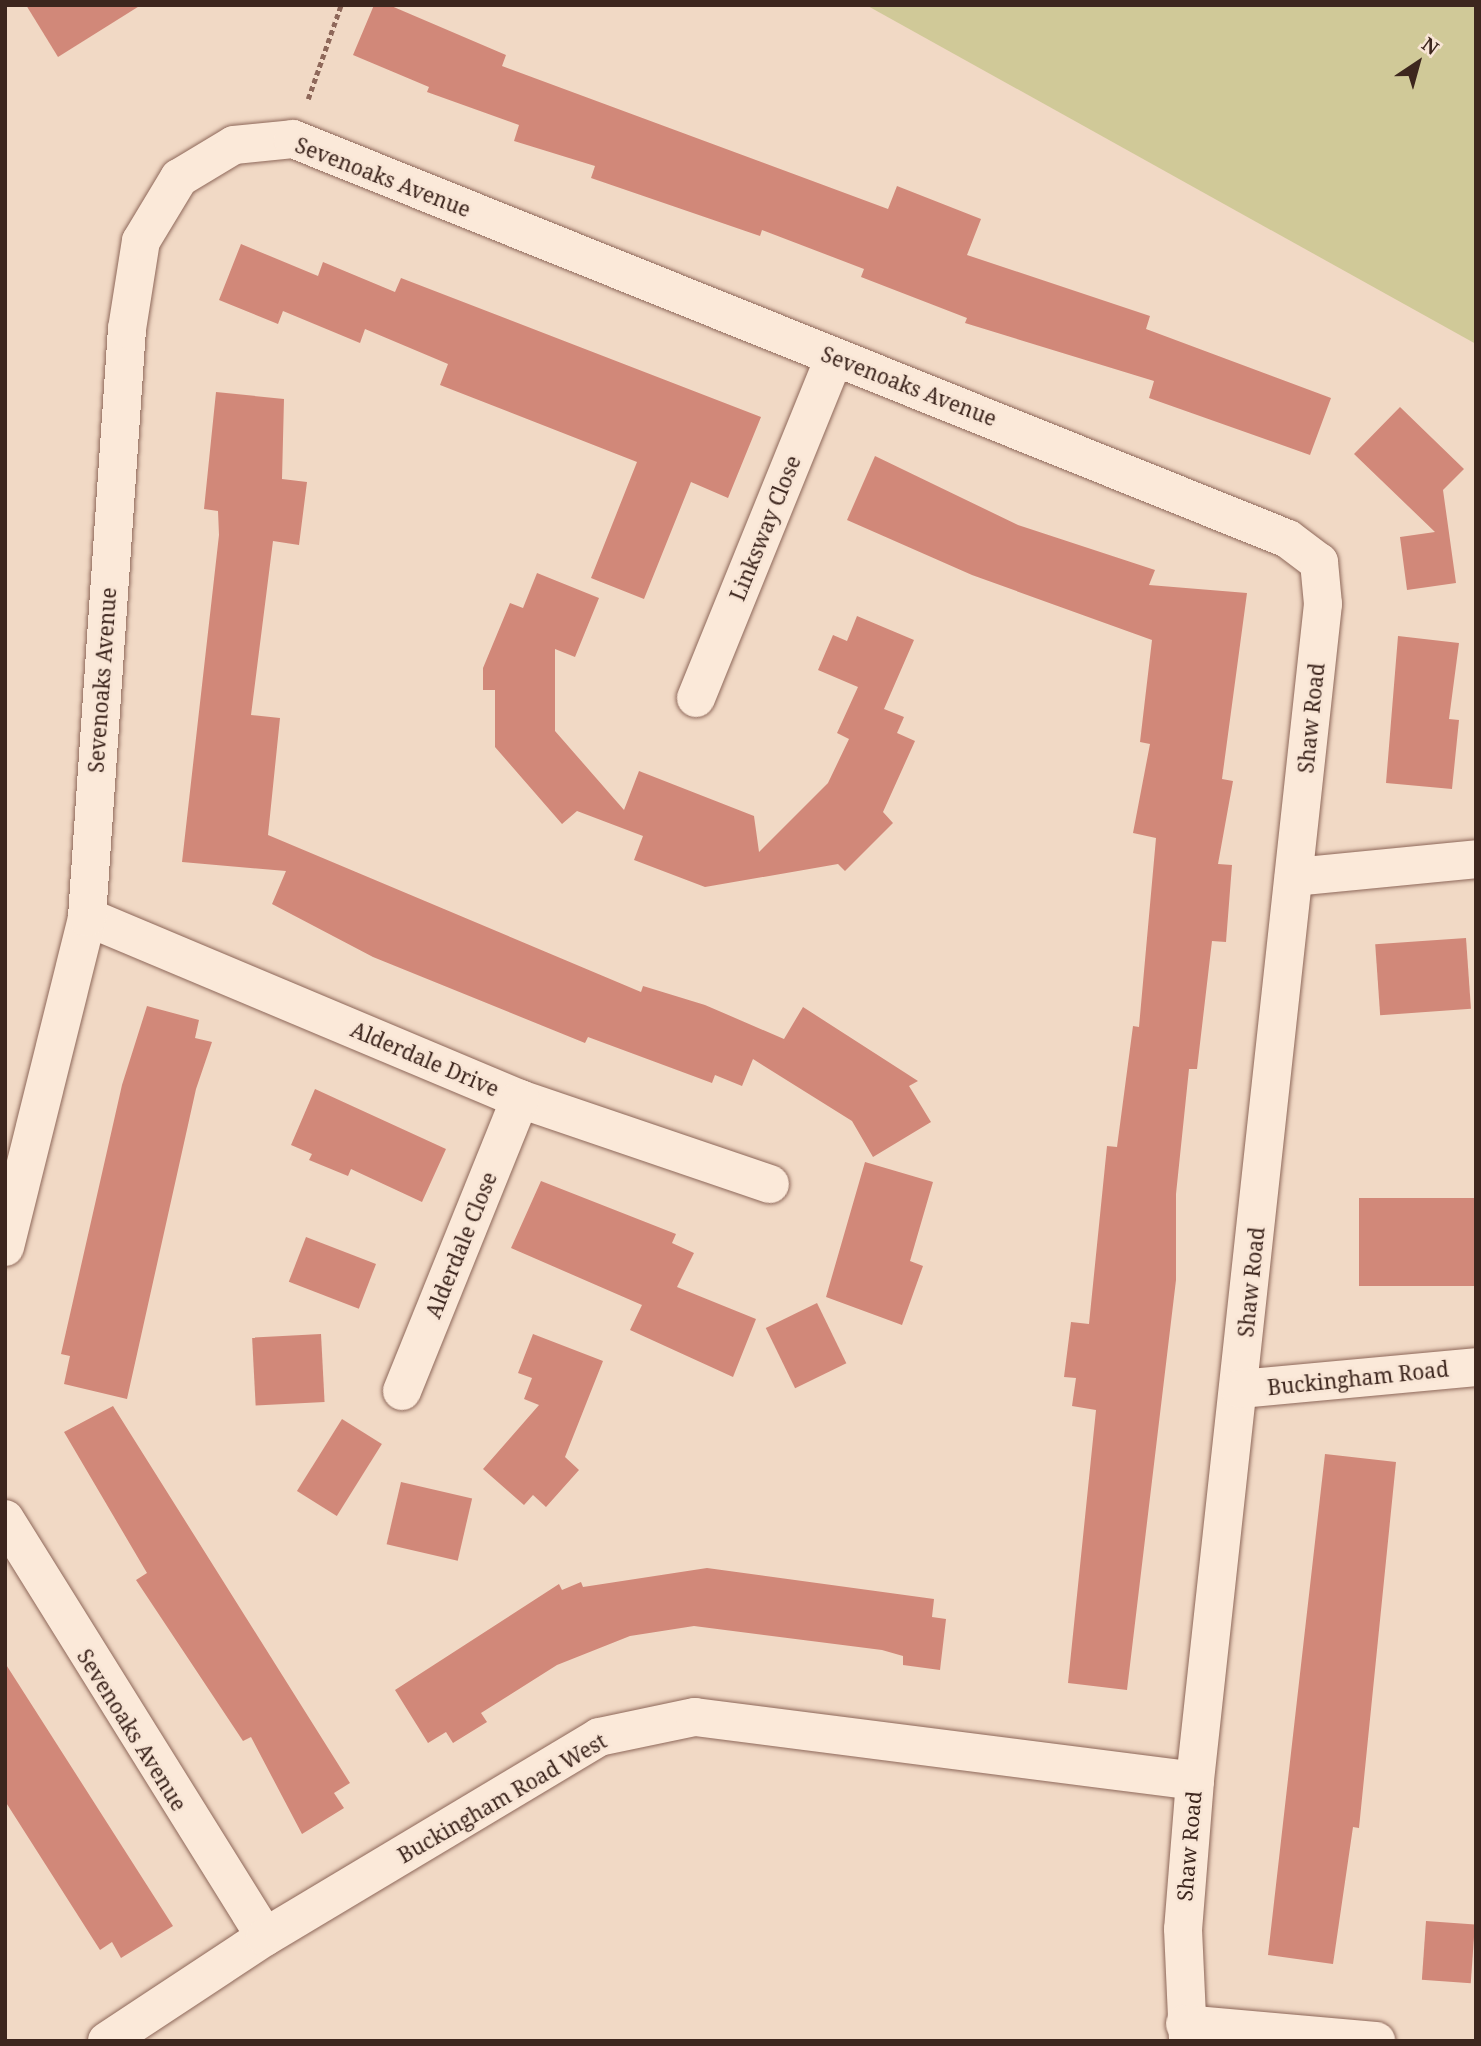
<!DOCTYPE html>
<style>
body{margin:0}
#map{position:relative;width:1481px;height:2046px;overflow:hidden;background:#f1d9c5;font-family:"Noto Serif",serif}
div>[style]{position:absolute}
.green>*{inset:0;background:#d0c998}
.building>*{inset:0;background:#d18879;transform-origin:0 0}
.path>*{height:4.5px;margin-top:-2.25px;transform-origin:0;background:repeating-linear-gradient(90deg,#8e685a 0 5px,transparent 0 8.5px)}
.roads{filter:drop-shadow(0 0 2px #8e685a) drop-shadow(0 0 2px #8e685a)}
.street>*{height:38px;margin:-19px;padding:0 19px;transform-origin:19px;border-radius:19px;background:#fbe9d9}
span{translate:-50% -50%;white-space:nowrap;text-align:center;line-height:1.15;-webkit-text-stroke:5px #f8e5d5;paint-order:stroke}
.street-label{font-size:21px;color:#3d261e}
.frame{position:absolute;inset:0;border:7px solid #3d261e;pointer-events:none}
.north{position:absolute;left:1383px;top:28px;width:70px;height:70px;-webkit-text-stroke:5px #f8e5d5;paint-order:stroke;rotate:36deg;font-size:19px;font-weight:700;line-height:28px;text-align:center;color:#3d261e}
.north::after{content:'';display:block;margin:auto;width:24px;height:32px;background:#3d261e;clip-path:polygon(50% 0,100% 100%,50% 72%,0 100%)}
</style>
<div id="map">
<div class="green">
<i style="clip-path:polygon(866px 5px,1476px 5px,1476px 344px)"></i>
</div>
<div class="building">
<i style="clip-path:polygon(26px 5px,141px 5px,58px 57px)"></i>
<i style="clip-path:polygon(374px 5px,389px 5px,506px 55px,502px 66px,888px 209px,897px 186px,981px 219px,967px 255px,1150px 316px,1146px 329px,1331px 398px,1310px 455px,1149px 398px,1154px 381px,965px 323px,967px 318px,861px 277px,864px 269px,762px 230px,760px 236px,591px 178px,595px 166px,514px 141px,519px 125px,427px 92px,429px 87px,353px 55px)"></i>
<i style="clip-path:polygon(241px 244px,318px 276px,323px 262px,395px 292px,401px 278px,761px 417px,728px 498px,691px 482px,644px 599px,591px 578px,637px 462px,440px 385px,448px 364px,365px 329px,360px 343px,283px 311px,278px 324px,219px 300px)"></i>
<i style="clip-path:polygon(216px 392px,284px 399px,282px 479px,307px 482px,299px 545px,273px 541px,251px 715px,280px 718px,268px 835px,641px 992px,643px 986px,705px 1005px,784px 1039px,803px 1007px,918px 1081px,909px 1086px,931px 1122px,873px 1157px,852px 1121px,753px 1059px,742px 1086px,715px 1075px,712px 1083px,588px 1037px,585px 1043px,373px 957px,272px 904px,286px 871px,182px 862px,219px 535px,218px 511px,204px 509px)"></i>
<i style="clip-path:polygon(1400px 407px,1464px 469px,1443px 490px,1456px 583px,1407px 590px,1400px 537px,1435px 532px,1354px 454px)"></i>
<i style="clip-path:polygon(875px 456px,1018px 525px,1155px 570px,1149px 585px,1247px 593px,1222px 779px,1233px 781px,1218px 864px,1232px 865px,1226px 942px,1212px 941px,1197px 1069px,1189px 1069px,1176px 1194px,1176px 1280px,1127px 1690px,1068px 1683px,1096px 1410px,1072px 1406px,1076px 1378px,1064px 1377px,1071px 1322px,1089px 1324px,1107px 1146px,1117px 1147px,1133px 1026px,1139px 1027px,1156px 838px,1133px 833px,1150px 744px,1140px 742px,1152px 640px,972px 575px,847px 520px)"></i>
<i style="clip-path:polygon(537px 573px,599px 598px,575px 657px,555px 649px,555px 731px,624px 810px,639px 771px,754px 816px,759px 852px,828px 783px,849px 739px,837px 733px,858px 687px,818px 670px,833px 635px,847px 641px,857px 616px,914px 640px,884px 709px,904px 717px,897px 733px,915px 741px,883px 812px,893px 823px,845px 871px,838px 864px,705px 887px,634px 860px,643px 836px,577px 811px,562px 824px,495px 747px,495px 690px,483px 690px,483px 668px,510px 603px,523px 608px)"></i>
<i style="clip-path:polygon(1398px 636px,1459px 643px,1449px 719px,1459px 720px,1452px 789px,1386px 783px)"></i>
<i style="left:1466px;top:938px;width:71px;height:91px;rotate:86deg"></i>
<i style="clip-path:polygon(147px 1006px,199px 1020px,195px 1038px,212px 1042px,196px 1089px,127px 1399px,64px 1384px,70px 1356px,61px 1354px,122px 1085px)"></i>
<i style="clip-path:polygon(315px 1089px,446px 1149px,422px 1202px,351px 1169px,348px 1176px,309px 1160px,312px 1154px,291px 1145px)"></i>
<i style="clip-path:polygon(865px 1162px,933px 1182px,910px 1261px,923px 1266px,902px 1325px,826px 1297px)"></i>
<i style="clip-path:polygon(541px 1181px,676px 1234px,672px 1243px,694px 1253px,677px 1287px,756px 1319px,733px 1377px,630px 1330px,642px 1305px,511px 1248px)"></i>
<i style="left:1476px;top:1198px;width:88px;height:117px;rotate:90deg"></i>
<i style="left:306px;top:1237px;width:75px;height:48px;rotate:21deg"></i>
<i style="left:817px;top:1303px;width:67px;height:57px;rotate:64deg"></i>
<i style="left:321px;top:1334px;width:68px;height:69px;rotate:87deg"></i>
<i style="clip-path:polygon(533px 1334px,603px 1361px,565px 1457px,579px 1470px,546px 1507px,533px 1495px,524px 1505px,483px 1469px,539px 1405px,524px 1399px,532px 1378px,518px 1373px)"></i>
<i style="clip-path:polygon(113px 1406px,350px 1783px,334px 1793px,344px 1808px,302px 1834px,251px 1737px,243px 1741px,136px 1580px,147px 1573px,64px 1432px)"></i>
<i style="left:342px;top:1419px;width:47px;height:85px;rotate:32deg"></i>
<i style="clip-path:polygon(1325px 1454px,1396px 1462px,1359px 1828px,1353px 1827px,1333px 1964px,1268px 1955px)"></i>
<i style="left:401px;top:1482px;width:73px;height:64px;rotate:13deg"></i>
<i style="clip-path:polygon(707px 1568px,934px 1599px,932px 1617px,946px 1619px,940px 1670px,903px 1665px,903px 1656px,882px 1650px,694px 1626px,630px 1636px,557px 1665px,481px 1713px,487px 1722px,453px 1743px,446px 1732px,428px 1743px,395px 1690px,559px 1584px,562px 1590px,581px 1582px,583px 1587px)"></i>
<i style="clip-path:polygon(5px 1663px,173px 1926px,121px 1958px,112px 1942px,100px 1950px,5px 1801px)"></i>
<i style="left:1426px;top:1921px;width:49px;height:59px;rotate:4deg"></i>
</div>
<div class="path">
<i style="left:308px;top:99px;width:100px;rotate:-70.7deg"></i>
</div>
<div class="roads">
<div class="street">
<i style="left:696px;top:698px;width:367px;rotate:-67.9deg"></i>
<i style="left:1294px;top:877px;width:183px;rotate:-5.6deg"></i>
<i style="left:87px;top:917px;width:470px;rotate:22.8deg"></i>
<i style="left:520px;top:1099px;width:264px;rotate:18.8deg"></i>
<i style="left:5px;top:1247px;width:340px;rotate:-76deg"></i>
<i style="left:87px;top:917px;width:589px;rotate:-86.11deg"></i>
<i style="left:127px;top:329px;width:89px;rotate:-81deg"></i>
<i style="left:141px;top:241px;width:74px;rotate:-58.9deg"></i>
<i style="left:179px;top:178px;width:64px;rotate:-31deg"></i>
<i style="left:234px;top:145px;width:59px;rotate:-5.8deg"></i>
<i style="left:293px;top:139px;width:1072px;rotate:21.9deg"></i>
<i style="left:1288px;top:539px;width:39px;rotate:37deg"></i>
<i style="left:1319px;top:562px;width:42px;rotate:84.6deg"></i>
<i style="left:1323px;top:604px;width:1184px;rotate:96.21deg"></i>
<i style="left:1195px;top:1781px;width:148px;rotate:94.6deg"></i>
<i style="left:1183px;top:1929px;width:112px;rotate:87.4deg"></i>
<i style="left:1240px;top:1389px;width:237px;rotate:-5.3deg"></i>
<i style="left:402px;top:1391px;width:315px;rotate:-68deg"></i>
<i style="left:5px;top:1519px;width:492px;rotate:58.1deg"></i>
<i style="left:1185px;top:2024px;width:192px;rotate:5.1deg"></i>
<i style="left:107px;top:2041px;width:189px;rotate:-33.4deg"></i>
<i style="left:265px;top:1937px;width:389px;rotate:-30.9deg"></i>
<i style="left:599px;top:1737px;width:98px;rotate:-11.8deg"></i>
<i style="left:695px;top:1717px;width:504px;rotate:7.29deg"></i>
</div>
</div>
<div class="street-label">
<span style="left:383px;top:177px;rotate:21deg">Sevenoaks Avenue</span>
<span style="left:909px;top:386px;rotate:21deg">Sevenoaks Avenue</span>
<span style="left:765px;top:528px;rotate:-68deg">Linksway Close</span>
<span style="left:102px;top:680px;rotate:-86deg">Sevenoaks Avenue</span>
<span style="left:1311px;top:718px;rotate:-84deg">Shaw Road</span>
<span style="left:425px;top:1059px;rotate:23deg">Alderdale Drive</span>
<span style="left:461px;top:1245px;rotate:-68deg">Alderdale Close</span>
<span style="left:1251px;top:1282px;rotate:-84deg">Shaw Road</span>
<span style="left:1358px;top:1378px;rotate:-6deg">Buckingham Road</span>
<span style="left:132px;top:1730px;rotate:58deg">Sevenoaks Avenue</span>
<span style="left:502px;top:1798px;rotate:-30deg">Buckingham Road West</span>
<span style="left:1189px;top:1846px;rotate:-85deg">Shaw Road</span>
</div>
<div class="frame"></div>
<div class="north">N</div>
</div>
